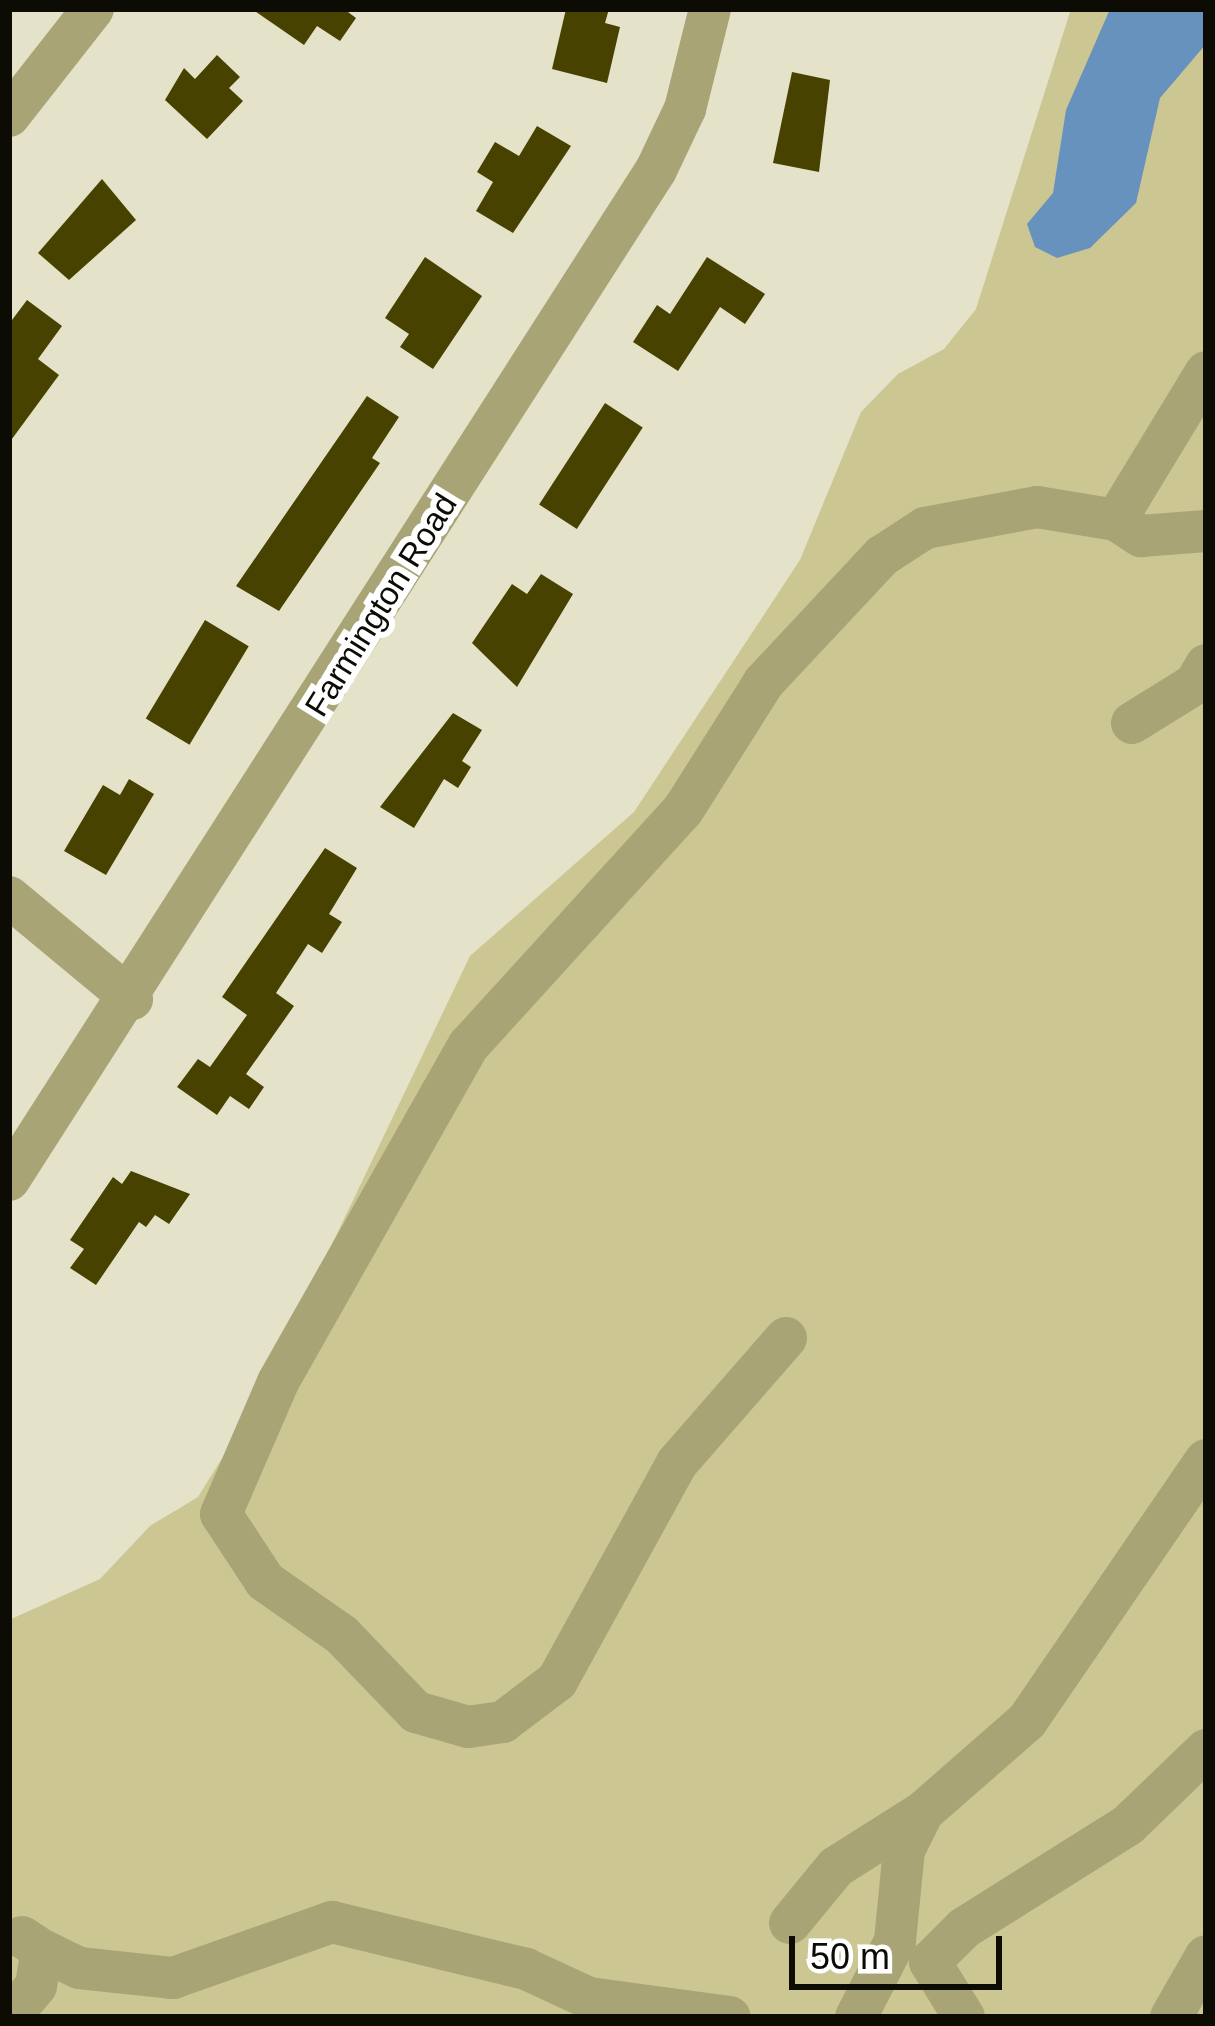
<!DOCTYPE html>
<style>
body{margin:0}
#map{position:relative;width:1215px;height:2026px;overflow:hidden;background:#e4e2c8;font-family:Helvetica,sans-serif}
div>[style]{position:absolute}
.green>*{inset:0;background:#cbc692}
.water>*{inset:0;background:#6792bd}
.building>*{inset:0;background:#484200;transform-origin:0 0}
.minor>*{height:42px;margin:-21px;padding:0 21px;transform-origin:21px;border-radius:21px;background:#a8a476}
span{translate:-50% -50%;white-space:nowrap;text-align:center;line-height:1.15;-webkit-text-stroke:12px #fff;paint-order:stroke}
.street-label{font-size:33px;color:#0d0c04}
.frame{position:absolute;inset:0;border:12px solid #0d0c04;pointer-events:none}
.scale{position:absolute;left:789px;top:1936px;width:213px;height:54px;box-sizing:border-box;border:6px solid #0d0c04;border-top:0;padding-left:15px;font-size:36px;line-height:42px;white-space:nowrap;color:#0d0c04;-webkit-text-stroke:9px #fff;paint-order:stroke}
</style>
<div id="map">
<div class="green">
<i style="clip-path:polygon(1071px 9px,1206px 9px,1206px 2017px,9px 2017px,9px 1620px,100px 1579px,150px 1526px,198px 1497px,254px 1407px,470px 956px,634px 812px,800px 560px,861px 412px,898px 374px,944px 349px,976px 309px)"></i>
</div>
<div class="water">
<i style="clip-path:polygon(1110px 9px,1206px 9px,1206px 44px,1160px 98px,1136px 203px,1090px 248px,1057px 258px,1035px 247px,1027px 224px,1053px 193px,1066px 110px)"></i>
</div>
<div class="building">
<i style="clip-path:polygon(252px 9px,344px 9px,356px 18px,340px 41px,317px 26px,304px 45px)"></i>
<i style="clip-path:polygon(566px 9px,609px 9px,605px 23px,620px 27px,607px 83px,552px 69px)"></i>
<i style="clip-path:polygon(217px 55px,240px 77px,229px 88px,243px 101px,207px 139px,165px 100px,184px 68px,195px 79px)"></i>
<i style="clip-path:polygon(792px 72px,830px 80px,819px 172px,773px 163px)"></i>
<i style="clip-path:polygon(537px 126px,571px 146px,513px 233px,476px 211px,493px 182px,477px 172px,495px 142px,519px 156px)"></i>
<i style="clip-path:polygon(102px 179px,136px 220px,69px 280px,38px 253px)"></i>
<i style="clip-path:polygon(425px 257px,482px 296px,433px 369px,400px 347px,409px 334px,385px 318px)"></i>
<i style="clip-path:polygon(707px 257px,765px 294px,745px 324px,720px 307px,678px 371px,633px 342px,657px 305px,670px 314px)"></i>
<i style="clip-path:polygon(27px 300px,62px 326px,38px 359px,59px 375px,9px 443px,9px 324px)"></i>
<i style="clip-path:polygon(367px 396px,399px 417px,372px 458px,380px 463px,279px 611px,236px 586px)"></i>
<i style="left:605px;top:403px;width:45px;height:121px;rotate:33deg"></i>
<i style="clip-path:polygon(541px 574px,573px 594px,517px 687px,472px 643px,512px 584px,527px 594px)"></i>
<i style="left:205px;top:620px;width:51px;height:115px;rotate:31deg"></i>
<i style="clip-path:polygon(453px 713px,482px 730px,462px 761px,471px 767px,458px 788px,444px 779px,414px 828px,380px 807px)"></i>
<i style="clip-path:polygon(129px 779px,154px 794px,106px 875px,64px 851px,103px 785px,120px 795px)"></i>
<i style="clip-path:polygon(325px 848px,357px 868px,329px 914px,342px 922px,322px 953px,308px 944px,276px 993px,294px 1006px,246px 1074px,264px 1087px,249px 1109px,230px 1096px,217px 1115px,177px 1087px,198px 1059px,210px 1067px,247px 1015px,222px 997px)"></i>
<i style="clip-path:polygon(131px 1171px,190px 1194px,169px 1224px,155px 1215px,146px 1227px,139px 1222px,96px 1285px,70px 1268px,84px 1249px,70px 1240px,113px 1177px,122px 1184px)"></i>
</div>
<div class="minor">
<i style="left:9px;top:116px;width:136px;rotate:-51.9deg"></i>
<i style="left:1116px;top:520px;width:30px;rotate:33deg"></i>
<i style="left:1141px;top:536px;width:65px;rotate:-4.4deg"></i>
<i style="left:1132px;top:723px;width:74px;rotate:-31.8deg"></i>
<i style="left:1195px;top:684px;width:22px;rotate:-60deg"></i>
<i style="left:9px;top:897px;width:160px;rotate:39.7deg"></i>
<i style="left:9px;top:1180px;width:1199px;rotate:-57.36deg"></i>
<i style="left:656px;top:170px;width:68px;rotate:-64.6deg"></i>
<i style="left:685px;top:109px;width:103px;rotate:-76deg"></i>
<i style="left:786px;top:1338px;width:166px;rotate:131.1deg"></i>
<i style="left:677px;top:1463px;width:249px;rotate:118.8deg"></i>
<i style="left:557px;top:1681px;width:68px;rotate:142.8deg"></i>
<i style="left:503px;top:1722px;width:35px;rotate:172deg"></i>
<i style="left:468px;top:1727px;width:54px;rotate:-163.9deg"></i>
<i style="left:416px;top:1712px;width:107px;rotate:-133.9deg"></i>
<i style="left:342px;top:1635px;width:94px;rotate:-145deg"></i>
<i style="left:265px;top:1581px;width:80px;rotate:-123.3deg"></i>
<i style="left:221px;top:1514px;width:144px;rotate:-66.6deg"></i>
<i style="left:278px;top:1382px;width:387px;rotate:-60.5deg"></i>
<i style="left:469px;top:1045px;width:318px;rotate:-47.7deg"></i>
<i style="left:683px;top:810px;width:151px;rotate:-57.7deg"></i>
<i style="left:764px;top:682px;width:173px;rotate:-46.9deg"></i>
<i style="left:882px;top:556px;width:51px;rotate:-33.1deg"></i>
<i style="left:925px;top:528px;width:114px;rotate:-10.6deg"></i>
<i style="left:1037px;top:507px;width:80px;rotate:9.3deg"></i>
<i style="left:1116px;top:520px;width:173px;rotate:-58.7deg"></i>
<i style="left:790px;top:1923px;width:72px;rotate:-50.6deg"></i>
<i style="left:836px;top:1867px;width:103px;rotate:-32.3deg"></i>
<i style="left:42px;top:1950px;width:41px;rotate:25.9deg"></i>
<i style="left:79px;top:1968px;width:95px;rotate:6.1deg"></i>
<i style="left:173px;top:1978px;width:169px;rotate:-19.4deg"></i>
<i style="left:332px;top:1922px;width:200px;rotate:13.6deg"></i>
<i style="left:526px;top:1969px;width:69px;rotate:24.7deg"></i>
<i style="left:589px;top:1998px;width:142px;rotate:7.7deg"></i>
<i style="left:10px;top:2017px;width:40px;rotate:-50deg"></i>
<i style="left:36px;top:1986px;width:36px;rotate:-81deg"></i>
<i style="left:42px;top:1950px;width:24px;rotate:-147deg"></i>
<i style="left:856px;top:2017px;width:85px;rotate:-62.8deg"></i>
<i style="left:895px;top:1941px;width:91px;rotate:-84.4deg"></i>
<i style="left:904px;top:1850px;width:42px;rotate:-63.4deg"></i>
<i style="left:923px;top:1812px;width:138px;rotate:-41.2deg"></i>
<i style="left:1027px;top:1721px;width:316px;rotate:-55.6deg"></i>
<i style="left:964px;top:2017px;width:65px;rotate:-121.7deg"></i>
<i style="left:930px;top:1962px;width:48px;rotate:-45deg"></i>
<i style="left:964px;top:1928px;width:194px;rotate:-32.1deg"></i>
<i style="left:1128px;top:1825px;width:108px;rotate:-43.9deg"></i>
<i style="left:1171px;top:2017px;width:70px;rotate:-60.2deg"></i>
</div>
<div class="street-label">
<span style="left:381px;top:605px;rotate:-58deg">Farmington Road</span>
</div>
<div class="frame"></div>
<div class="scale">50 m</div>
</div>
